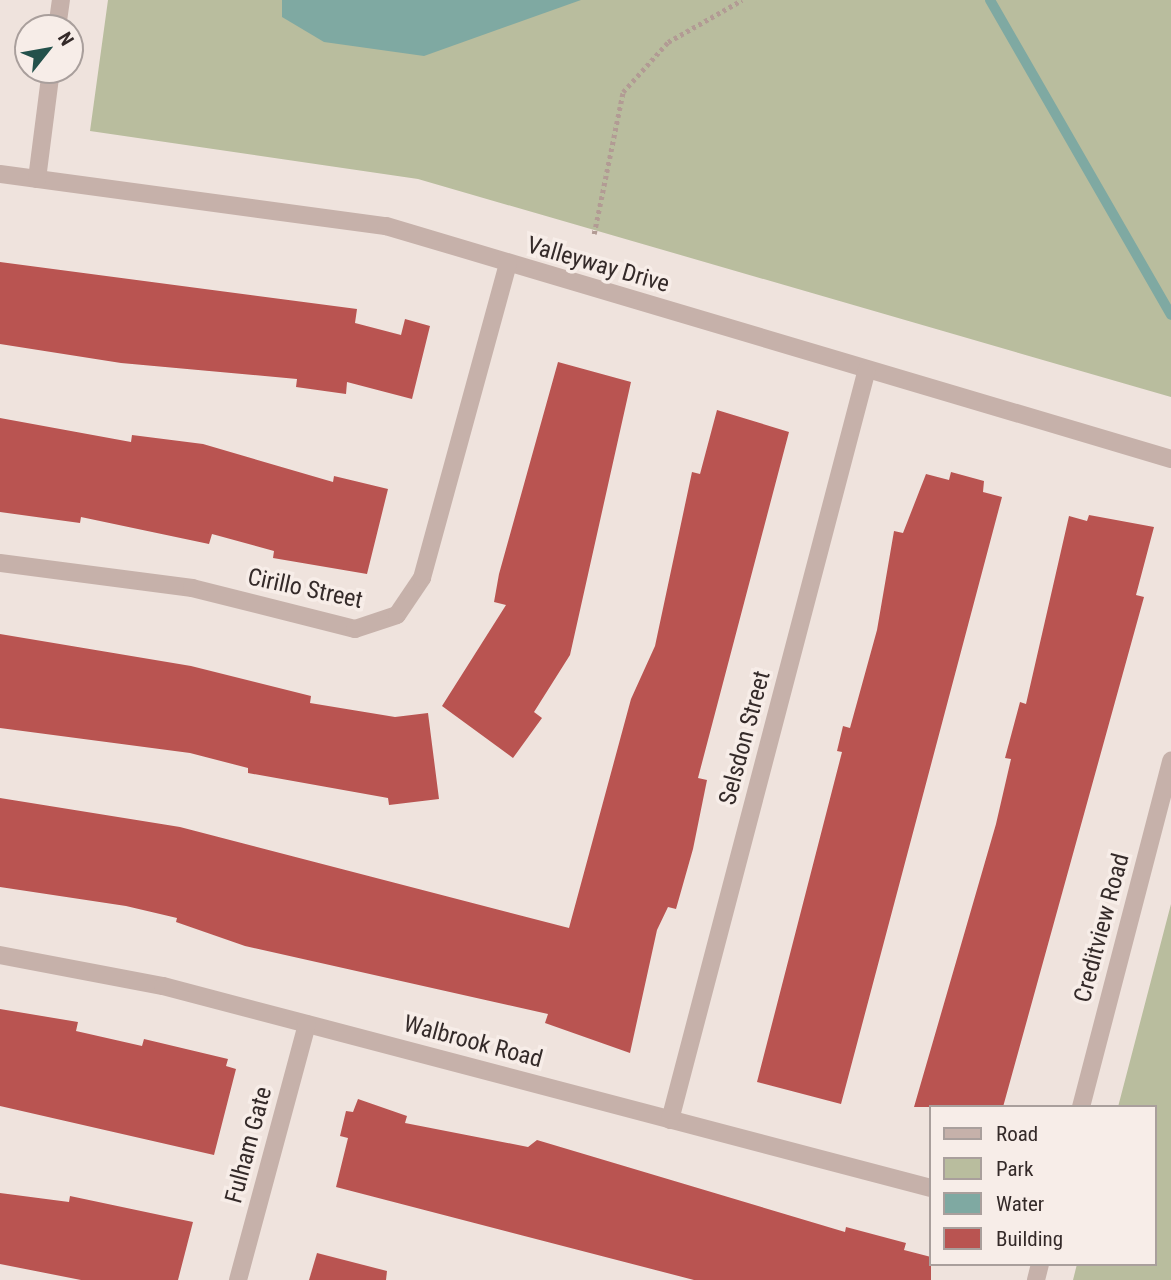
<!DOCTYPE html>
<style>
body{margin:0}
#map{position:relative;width:1171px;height:1280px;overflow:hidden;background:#efe3dd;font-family:"Roboto Condensed",sans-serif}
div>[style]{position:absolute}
.green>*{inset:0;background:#b9bd9e}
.water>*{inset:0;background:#7fa9a2}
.stream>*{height:10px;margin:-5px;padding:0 5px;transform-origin:5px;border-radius:5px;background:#7fa9a2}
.building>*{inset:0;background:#b95451}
.path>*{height:4.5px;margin-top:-2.25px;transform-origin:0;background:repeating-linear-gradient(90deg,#b29b94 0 3.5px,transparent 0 7px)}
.minor>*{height:18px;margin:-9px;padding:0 9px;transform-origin:9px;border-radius:9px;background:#c6b1aa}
span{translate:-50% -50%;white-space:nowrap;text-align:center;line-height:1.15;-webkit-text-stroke:7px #f7ede8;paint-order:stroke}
.street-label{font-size:24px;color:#342a29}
.legend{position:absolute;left:929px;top:1105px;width:228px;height:161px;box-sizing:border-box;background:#f7ede8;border:2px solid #a99f9c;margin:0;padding:9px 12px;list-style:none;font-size:21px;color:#342a29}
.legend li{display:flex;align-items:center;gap:14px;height:35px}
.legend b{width:35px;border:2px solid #a99f9c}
.north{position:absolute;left:14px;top:14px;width:70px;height:70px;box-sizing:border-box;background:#f7ede8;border:2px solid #a99f9c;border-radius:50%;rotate:59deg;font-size:19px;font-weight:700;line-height:28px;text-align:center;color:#342a29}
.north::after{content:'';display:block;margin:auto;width:24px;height:32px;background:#23514b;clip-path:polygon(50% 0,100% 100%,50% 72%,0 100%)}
</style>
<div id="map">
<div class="green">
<i style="clip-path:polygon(108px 0,1171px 0,1171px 397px,418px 179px,90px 131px)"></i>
<i style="clip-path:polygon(1171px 904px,1171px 1280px,1073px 1280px,1077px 1264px,1155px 1264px,1155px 1107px,1118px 1107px)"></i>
</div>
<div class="water">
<i style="clip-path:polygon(282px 0,581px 0,424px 56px,324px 42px,282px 17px)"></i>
</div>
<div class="stream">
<i style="left:990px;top:0;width:363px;rotate:60.1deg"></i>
</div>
<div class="building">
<i style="clip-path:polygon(0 262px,357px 309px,355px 323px,401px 335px,405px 319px,430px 326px,412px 399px,347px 382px,346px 394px,296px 387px,297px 379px,121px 363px,0 344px)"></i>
<i style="clip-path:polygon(558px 362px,631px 382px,570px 655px,534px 712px,542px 718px,513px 758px,442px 706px,506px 605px,494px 602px,499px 574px)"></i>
<i style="clip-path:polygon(717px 410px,789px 432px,698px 778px,707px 780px,693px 849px,676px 909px,668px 907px,657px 930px,630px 1053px,545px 1023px,548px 1014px,245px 946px,176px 922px,177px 918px,126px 906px,0 887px,0 798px,180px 827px,569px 928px,631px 699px,655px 646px,692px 472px,700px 474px)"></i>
<i style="clip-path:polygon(0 418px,131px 442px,132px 435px,203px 444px,333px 482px,334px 476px,388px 489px,367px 574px,273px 558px,274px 551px,212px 534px,209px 544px,81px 517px,80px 523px,0 512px)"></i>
<i style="clip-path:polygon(951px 472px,984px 481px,983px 492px,1002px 497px,841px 1104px,757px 1082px,842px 752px,837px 751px,843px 726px,850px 728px,877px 630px,894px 531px,903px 533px,926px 474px,949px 480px)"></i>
<i style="clip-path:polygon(1089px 515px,1154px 527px,1136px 595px,1144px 597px,1003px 1107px,914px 1107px,996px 824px,1011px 759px,1005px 758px,1020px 702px,1026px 704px,1069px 516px,1087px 521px)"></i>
<i style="clip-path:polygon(0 634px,191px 666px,311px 696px,310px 703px,395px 717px,428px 713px,439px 799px,389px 805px,388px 798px,248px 773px,248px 768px,190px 753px,0 728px)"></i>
<i style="clip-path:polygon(0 1009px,78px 1022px,76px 1031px,142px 1046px,144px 1039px,228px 1059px,226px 1066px,236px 1069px,214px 1155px,0 1106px)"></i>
<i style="clip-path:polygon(358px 1099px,407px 1116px,405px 1123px,528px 1147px,537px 1140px,845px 1232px,846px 1227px,906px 1243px,904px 1250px,931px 1257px,931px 1280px,694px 1280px,336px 1187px,348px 1138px,340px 1136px,346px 1111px,353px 1112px)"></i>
<i style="clip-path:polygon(0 1193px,69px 1202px,70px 1196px,193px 1222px,178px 1280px,81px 1280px,0 1264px)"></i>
<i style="clip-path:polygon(317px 1253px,387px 1271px,386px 1280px,309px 1280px)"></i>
</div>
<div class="path">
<i style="left:594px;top:234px;width:145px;rotate:-78.5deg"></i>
<i style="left:623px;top:92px;width:67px;rotate:-48deg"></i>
<i style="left:668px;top:42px;width:85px;rotate:-29.6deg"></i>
</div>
<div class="minor">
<i style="left:57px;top:28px;width:28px;rotate:-82deg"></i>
<i style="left:0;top:174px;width:389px;rotate:7.7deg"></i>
<i style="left:386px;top:226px;width:819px;rotate:16.53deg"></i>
<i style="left:37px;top:179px;width:110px;rotate:-82.7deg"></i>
<i style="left:0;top:563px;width:194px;rotate:7.4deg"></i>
<i style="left:192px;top:588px;width:168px;rotate:14.1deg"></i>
<i style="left:355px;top:629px;width:44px;rotate:-18.4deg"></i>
<i style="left:397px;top:615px;width:45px;rotate:-56deg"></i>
<i style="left:422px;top:578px;width:326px;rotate:-74.7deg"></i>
<i style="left:0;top:955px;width:166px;rotate:10.8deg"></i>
<i style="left:163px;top:986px;width:794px;rotate:14.74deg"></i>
<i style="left:1081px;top:1107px;width:358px;rotate:-75.4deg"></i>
<i style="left:670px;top:1120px;width:776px;rotate:-75.3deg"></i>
<i style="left:238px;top:1280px;width:265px;rotate:-74.9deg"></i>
<i style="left:1036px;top:1280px;width:16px;rotate:-76deg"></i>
</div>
<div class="street-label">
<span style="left:598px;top:265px;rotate:16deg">Valleyway Drive</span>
<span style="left:305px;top:589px;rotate:12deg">Cirillo Street</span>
<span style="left:745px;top:738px;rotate:-75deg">Selsdon Street</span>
<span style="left:1102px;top:928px;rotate:-75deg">Creditview Road</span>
<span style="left:473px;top:1042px;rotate:15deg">Walbrook Road</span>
<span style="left:249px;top:1145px;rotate:-75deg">Fulham Gate</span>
</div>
<ul class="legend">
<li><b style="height:9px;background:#c6b1aa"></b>Road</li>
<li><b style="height:19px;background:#b9bd9e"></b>Park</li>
<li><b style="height:19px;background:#7fa9a2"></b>Water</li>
<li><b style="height:19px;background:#b95451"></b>Building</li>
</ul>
<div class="north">N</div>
</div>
